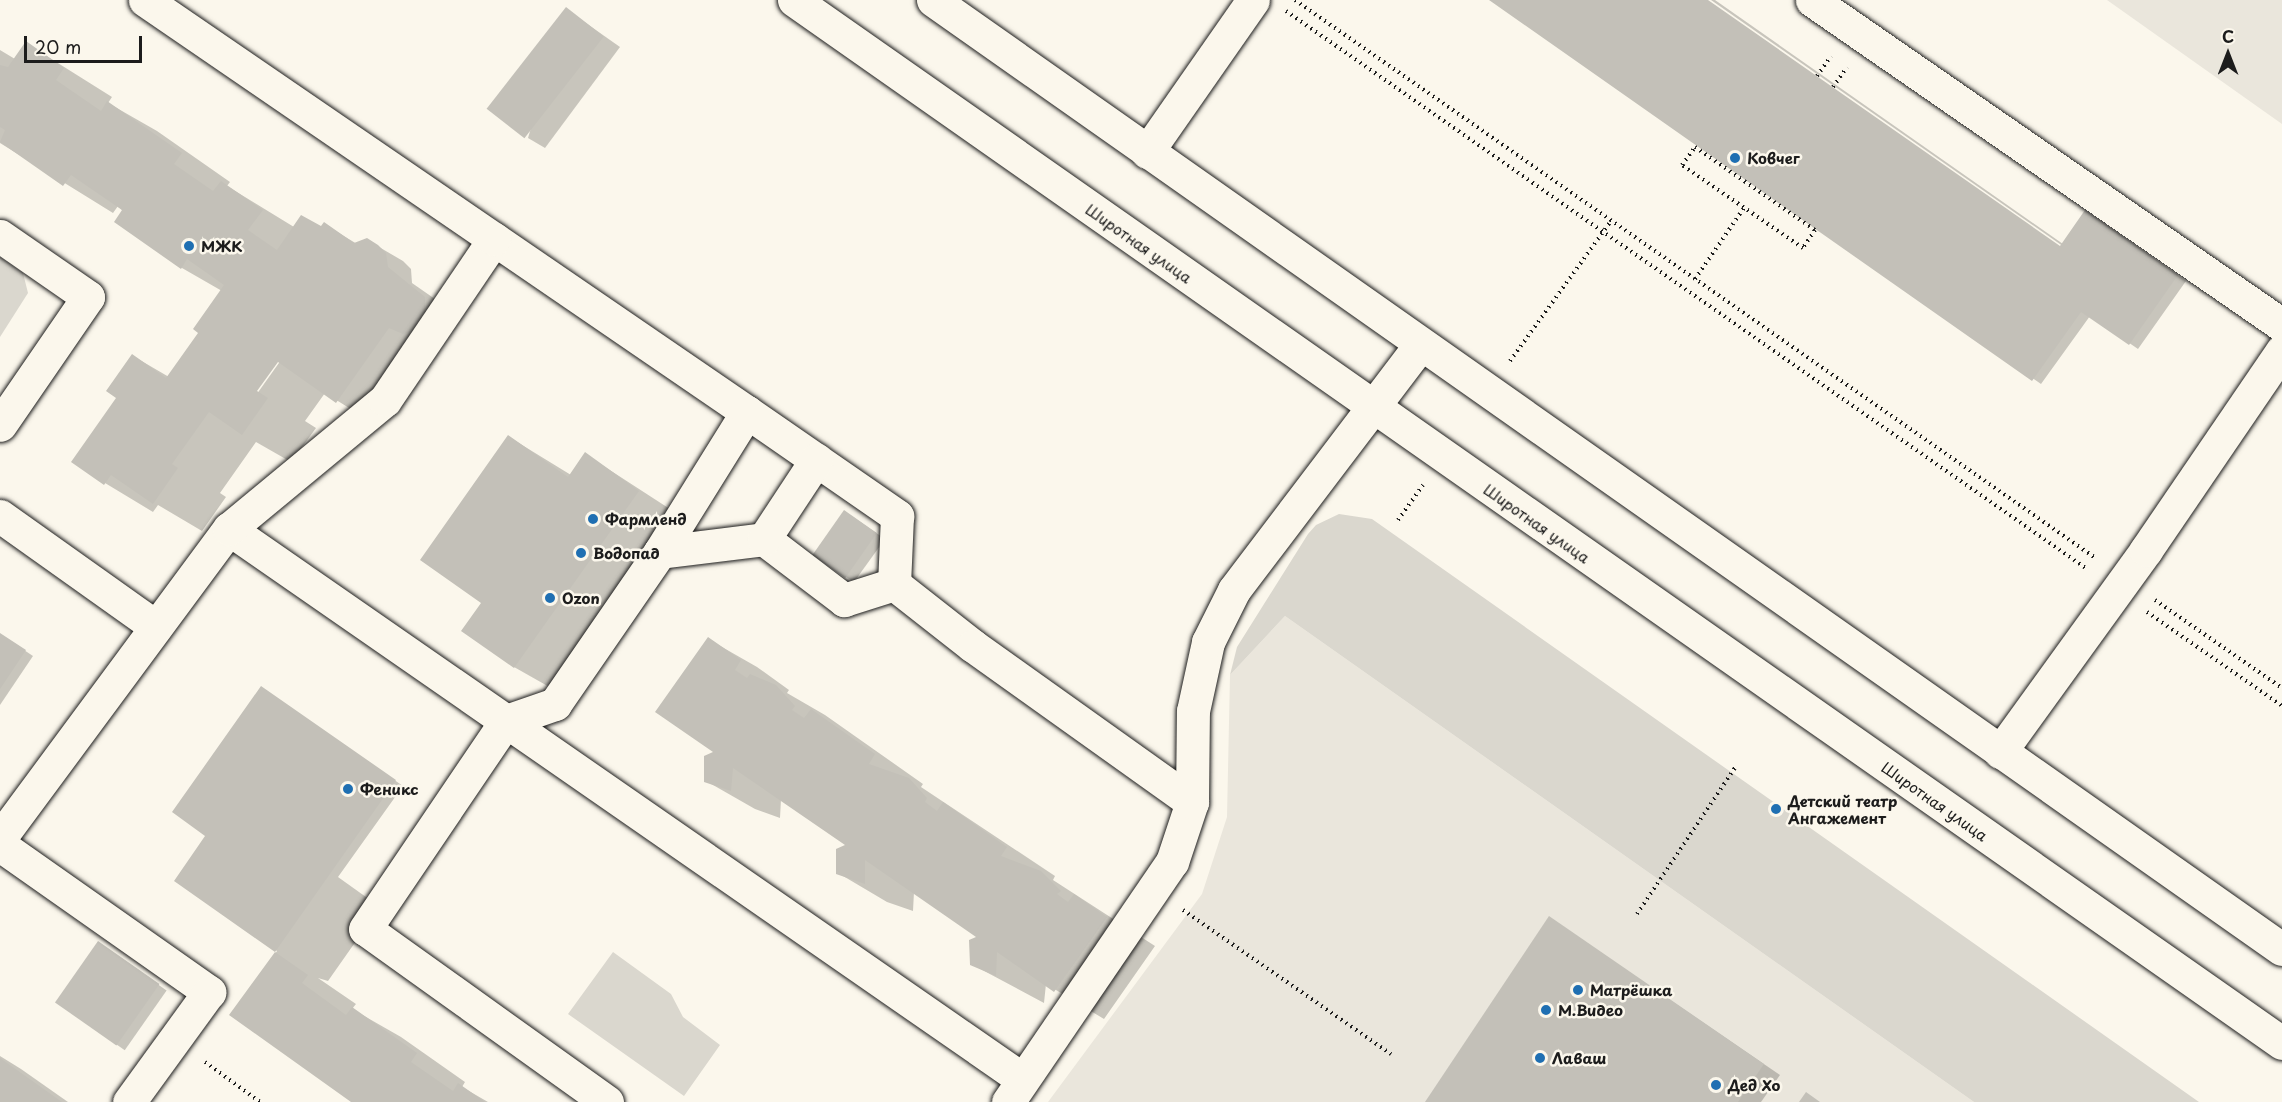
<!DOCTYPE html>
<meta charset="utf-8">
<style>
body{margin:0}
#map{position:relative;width:2282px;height:1102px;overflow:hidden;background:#fbf7ec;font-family:"Playpen Sans",sans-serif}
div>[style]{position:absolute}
.built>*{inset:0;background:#eae6dc}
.green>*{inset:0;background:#dad7ce}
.shadow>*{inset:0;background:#0003;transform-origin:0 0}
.building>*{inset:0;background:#c3c0b8;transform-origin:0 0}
.path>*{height:4px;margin-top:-2px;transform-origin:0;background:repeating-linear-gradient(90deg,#1c1c1c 0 1.5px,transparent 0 6px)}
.roads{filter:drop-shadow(0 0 2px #1c1c1c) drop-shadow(0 0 2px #1c1c1c)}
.minor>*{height:33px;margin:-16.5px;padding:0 16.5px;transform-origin:16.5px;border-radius:16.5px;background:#fbf7ec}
.major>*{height:33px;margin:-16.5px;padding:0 16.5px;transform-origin:16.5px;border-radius:16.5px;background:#fbf7ec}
.dots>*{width:16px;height:16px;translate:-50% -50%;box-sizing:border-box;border:3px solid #fbf7ec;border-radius:50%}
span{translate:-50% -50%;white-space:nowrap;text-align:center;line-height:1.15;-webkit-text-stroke:5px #fbf7ec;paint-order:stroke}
.poi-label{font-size:15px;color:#1c1c1c;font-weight:700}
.left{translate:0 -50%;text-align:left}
.street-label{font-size:15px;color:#1c1c1c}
.north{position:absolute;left:2198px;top:24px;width:60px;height:60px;-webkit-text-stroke:4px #fbf7ec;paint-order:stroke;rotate:0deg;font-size:16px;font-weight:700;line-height:24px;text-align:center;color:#1c1c1c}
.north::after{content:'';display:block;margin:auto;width:21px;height:27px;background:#1c1c1c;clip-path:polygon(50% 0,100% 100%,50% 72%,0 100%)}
.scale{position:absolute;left:24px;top:36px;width:118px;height:27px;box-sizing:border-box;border:3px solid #1c1c1c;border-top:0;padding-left:8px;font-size:18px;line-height:21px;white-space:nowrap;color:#1c1c1c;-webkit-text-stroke:4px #fbf7ec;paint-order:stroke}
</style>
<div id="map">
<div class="built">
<i style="clip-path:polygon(2107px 0,2282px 0,2282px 124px)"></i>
<i style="clip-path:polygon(1285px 616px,1974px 1102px,1048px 1102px,1202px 894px,1227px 817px,1230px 675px)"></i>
</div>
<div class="green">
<i style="clip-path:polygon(0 257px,23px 273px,28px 293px,0 337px)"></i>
<i style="clip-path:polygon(1339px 514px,1372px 519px,2199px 1102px,1974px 1102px,1285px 616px,1230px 675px,1237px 647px,1308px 534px,1316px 525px)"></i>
<i style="clip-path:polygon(613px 952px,671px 994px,683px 1017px,720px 1045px,684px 1096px,568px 1014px)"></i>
</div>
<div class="shadow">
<i style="clip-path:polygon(1491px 0,1706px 0,2065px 251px,2067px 249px,1711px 0,1715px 0,2063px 244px,2093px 216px,2186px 281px,2138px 349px,2090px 316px,2041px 384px)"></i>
<i style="clip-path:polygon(566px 9px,620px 47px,545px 148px,528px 138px)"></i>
<i style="clip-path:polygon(evenodd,26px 43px,112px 97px,108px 103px,157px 131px,230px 182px,227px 186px,294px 227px,322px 228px,324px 224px,357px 244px,367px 240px,403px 261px,411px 269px,412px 283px,445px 306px,362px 416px,325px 393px,305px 421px,316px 428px,291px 462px,256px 442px,220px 493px,226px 497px,202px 531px,158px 505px,153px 512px,105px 483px,118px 397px,133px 356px,169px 377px,200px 332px,222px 291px,182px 268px,118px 206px,113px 213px,0 143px,0 50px,15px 59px,26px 43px,297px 332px,301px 332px,254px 398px,252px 397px,297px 332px)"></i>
<i style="clip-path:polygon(509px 437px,571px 475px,585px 454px,690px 522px,567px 697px,514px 667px)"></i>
<i style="clip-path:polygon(853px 517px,885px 539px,854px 582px,846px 577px)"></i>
<i style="clip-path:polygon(0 634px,33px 656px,0 705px)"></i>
<i style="clip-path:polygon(708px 639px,757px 667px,789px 690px,787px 693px,825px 715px,923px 784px,921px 787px,1055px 876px,1053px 880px,1155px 946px,1104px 1019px,1046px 984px,1044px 1003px,971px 964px,979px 938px,914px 892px,913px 911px,887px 902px,838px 873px,848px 845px,781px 799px,780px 818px,755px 809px,706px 781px,716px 753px)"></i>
<i style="clip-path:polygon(269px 693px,403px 786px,338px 877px,380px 907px,328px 981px,318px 978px,356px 1004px,352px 1009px,401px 1037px,465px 1082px,462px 1087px,488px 1102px,354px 1102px,232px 1015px,277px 951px,176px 880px,208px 836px)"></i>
<i style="clip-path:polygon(1550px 918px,1780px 1075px,1761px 1102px,1426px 1102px)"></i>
<i style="left:106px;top:948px;width:74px;height:73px;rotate:35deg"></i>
<i style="clip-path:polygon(0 1056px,21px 1069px,68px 1102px,0 1102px)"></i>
</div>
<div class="building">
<i style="clip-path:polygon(1489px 0,1708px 0,2060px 246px,2085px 210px,2178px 275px,2129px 345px,2081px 312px,2032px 381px)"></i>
<i style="left:566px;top:7px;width:48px;height:129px;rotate:38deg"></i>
<i style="clip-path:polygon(26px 41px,64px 68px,56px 80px,101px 111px,107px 101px,182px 153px,174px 164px,213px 191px,221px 181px,263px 210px,248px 230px,277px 250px,301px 215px,321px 226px,324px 222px,354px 243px,367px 238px,378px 245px,386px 253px,388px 267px,425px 297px,425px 311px,411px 332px,403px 334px,389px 328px,336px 403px,278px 362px,257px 391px,268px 398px,242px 435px,209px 412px,172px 464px,178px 468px,153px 504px,111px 475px,104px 485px,71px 462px,116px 398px,106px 391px,132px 354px,166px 378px,198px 333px,193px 329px,224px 285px,187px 259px,181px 269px,114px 222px,122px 210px,71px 175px,63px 186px,0 142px,5px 130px,0 127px,0 65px,8px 67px)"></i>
<i style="clip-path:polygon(508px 435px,568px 477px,585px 452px,639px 491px,514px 668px,461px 631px,481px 603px,420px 560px)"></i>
<i style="left:844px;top:510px;width:40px;height:55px;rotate:35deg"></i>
<i style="clip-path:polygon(0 633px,26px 650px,0 689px)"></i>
<i style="clip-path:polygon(708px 637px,741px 660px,735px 670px,747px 678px,750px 674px,776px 685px,795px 706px,792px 710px,804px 718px,811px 709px,875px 754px,869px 764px,909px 778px,927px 798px,925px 802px,937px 811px,943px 802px,1007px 847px,1001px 856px,1041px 871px,1061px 891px,1057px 894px,1068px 902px,1074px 894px,1107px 917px,1054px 992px,997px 952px,996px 976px,970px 965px,969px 940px,976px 937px,865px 860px,865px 884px,836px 874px,836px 849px,845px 845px,733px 768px,731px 791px,704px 782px,704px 756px,713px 752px,655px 712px)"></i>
<i style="clip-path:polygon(261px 686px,396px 780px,275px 952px,308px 975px,302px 983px,346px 1015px,352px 1007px,417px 1053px,411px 1062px,453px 1091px,458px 1083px,485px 1102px,351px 1102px,229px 1015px,275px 952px,174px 881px,205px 836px,172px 812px)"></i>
<i style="clip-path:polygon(1549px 916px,1764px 1064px,1738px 1102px,1425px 1102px)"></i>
<i style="left:98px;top:941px;width:75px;height:75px;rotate:35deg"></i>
<i style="clip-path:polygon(0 1058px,62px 1102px,0 1102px)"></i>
<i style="clip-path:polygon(1806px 1092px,1820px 1102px,1799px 1102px)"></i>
</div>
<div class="path">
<i style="left:1295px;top:0;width:974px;rotate:34.88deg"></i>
<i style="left:1286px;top:11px;width:976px;rotate:34.86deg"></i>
<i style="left:1817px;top:76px;width:24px;rotate:-55deg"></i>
<i style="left:1833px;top:87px;width:24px;rotate:-55deg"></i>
<i style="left:1695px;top:147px;width:146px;rotate:34.7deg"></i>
<i style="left:1815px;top:230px;width:22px;rotate:124deg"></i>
<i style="left:1803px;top:248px;width:147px;rotate:-145.6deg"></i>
<i style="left:1682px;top:165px;width:22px;rotate:-54deg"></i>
<i style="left:1695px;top:279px;width:86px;rotate:-55.4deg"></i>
<i style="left:1510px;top:361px;width:173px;rotate:-54.2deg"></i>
<i style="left:1398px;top:520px;width:43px;rotate:-54.5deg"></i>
<i style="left:2155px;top:600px;width:155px;rotate:34.7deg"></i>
<i style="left:2147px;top:612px;width:165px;rotate:34.8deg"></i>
<i style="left:1183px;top:910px;width:253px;rotate:34.7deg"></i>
<i style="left:1637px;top:914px;width:178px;rotate:-56.2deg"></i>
<i style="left:205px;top:1062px;width:68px;rotate:36deg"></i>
</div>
<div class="roads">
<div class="minor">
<i style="left:1812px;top:0;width:571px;rotate:34.66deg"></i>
<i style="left:1147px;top:152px;width:185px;rotate:-55.1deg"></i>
<i style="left:0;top:236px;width:107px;rotate:34.7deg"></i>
<i style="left:88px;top:297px;width:155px;rotate:124.5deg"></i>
<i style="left:494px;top:239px;width:306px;rotate:34.4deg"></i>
<i style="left:747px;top:412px;width:165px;rotate:121.9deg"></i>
<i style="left:660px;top:552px;width:105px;rotate:-7.1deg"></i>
<i style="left:764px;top:539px;width:101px;rotate:37.3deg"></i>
<i style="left:844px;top:600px;width:52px;rotate:-17.7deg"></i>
<i style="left:894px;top:584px;width:100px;rotate:38.1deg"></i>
<i style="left:973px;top:646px;width:269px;rotate:35.5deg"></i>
<i style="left:747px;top:412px;width:183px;rotate:34.7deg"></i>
<i style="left:897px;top:516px;width:68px;rotate:92.5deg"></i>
<i style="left:0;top:516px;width:191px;rotate:35.4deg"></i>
<i style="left:229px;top:529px;width:965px;rotate:34.74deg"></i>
<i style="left:764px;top:539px;width:95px;rotate:-56.6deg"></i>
<i style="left:2000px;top:752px;width:249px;rotate:-54.1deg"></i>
<i style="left:2146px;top:550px;width:241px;rotate:-55.7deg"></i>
<i style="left:0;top:838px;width:385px;rotate:-53.5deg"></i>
<i style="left:229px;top:529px;width:202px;rotate:-39.6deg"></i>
<i style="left:385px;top:400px;width:194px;rotate:-55.9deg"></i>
<i style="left:494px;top:239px;width:423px;rotate:-145.6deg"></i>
<i style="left:0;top:845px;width:256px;rotate:35.1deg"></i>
<i style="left:209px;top:992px;width:136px;rotate:126deg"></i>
<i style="left:607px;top:1102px;width:297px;rotate:-144.4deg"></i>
<i style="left:365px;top:929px;width:251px;rotate:-55.9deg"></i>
<i style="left:506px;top:721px;width:52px;rotate:-19.1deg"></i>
<i style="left:555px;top:704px;width:185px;rotate:-55.4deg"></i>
<i style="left:1008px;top:1102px;width:291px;rotate:-55.7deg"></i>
<i style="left:1172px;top:862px;width:63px;rotate:-71.6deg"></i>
<i style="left:1192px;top:802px;width:91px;rotate:-89.4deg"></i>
<i style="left:1193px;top:711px;width:71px;rotate:-77.7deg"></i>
<i style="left:1208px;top:642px;width:58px;rotate:-63.4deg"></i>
<i style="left:1234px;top:590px;width:308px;rotate:-52.8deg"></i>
</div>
<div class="major">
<i style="left:794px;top:0;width:1817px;rotate:35.03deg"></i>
<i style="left:933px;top:0;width:1649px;rotate:35.13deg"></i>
</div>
</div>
<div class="dots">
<i style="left:1735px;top:158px;background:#1f6fb2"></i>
<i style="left:189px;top:246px;background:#1f6fb2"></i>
<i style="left:593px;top:519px;background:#1f6fb2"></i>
<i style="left:581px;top:553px;background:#1f6fb2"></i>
<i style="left:550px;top:598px;background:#1f6fb2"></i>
<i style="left:348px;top:789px;background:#1f6fb2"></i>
<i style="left:1776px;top:809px;background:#1f6fb2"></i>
<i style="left:1578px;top:990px;background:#1f6fb2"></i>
<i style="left:1546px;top:1010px;background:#1f6fb2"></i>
<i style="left:1540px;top:1058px;background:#1f6fb2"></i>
<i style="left:1716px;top:1085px;background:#1f6fb2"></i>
</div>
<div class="poi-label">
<span class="left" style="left:1747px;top:158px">Ковчег</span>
<span class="left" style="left:201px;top:246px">МЖК</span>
<span class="left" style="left:605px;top:519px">Фармленд</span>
<span class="left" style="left:593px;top:553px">Водопад</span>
<span class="left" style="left:562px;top:598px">Ozon</span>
<span class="left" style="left:360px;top:789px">Феникс</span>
<span class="left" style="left:1788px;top:809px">Детский театр<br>Ангажемент</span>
<span class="left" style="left:1590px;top:990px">Матрёшка</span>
<span class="left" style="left:1558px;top:1010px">М.Видео</span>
<span class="left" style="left:1552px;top:1058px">Лаваш</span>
<span class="left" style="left:1728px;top:1085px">Дед Хо</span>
</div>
<div class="street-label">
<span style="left:1139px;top:243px;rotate:35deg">Широтная улица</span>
<span style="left:1537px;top:523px;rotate:35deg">Широтная улица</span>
<span style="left:1935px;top:801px;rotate:35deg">Широтная улица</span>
</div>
<div class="north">С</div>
<div class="scale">20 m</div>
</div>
